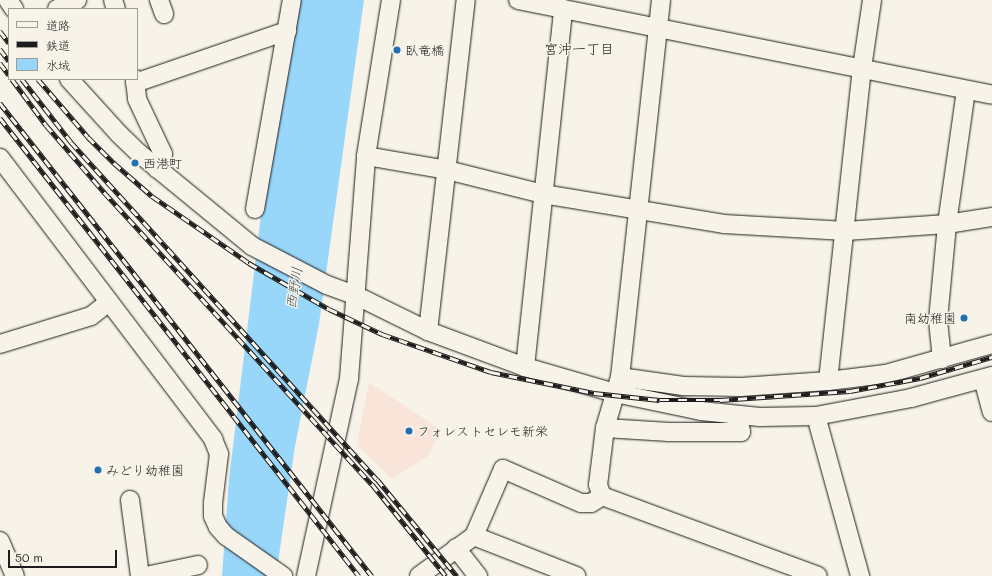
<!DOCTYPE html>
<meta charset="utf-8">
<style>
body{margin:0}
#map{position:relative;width:992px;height:576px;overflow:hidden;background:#f7f3e8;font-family:Mali,"Klee One",sans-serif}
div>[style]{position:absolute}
.built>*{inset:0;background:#f9e4da}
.water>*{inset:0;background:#99d7fa}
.roads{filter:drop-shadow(0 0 1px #1c1c1c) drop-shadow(0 0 1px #1c1c1c)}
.minor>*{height:18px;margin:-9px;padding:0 9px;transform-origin:9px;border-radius:9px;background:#f7f3e8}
.rail>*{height:4.5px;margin-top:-2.25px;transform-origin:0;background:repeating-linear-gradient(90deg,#f7f3e8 0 9px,#1c1c1c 0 18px);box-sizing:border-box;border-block:1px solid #1c1c1c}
.dots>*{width:11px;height:11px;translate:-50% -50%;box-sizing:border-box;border:2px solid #f7f3e8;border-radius:50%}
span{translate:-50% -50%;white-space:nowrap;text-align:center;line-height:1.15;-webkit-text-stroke:3px #f7f3e8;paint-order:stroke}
.poi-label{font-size:13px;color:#1c1c1c}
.left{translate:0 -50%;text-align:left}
.right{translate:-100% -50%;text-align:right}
.neighbourhood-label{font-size:14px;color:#1c1c1c}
.water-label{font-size:14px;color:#42545f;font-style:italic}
.legend{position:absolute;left:8px;top:8px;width:130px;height:72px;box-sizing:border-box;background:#f7f3e8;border:1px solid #9f9d96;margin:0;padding:5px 7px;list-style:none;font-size:12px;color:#1c1c1c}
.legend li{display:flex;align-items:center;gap:8px;height:20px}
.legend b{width:20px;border:1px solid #9f9d96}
.scale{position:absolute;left:8px;top:550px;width:109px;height:18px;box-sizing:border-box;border:2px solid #1c1c1c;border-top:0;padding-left:5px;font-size:12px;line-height:14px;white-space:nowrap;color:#1c1c1c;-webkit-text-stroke:3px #f7f3e8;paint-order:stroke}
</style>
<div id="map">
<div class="built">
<i style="clip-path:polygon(369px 382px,441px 430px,428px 456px,392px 479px,357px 445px)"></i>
</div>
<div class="water">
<i style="clip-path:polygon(300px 0,364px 0,319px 324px,295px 446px,276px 576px,222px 576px,229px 479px,261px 215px)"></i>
</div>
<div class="roads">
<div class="minor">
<i style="left:8px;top:0;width:11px;rotate:56deg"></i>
<i style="left:113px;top:0;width:9px;rotate:72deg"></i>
<i style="left:159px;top:0;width:15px;rotate:70deg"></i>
<i style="left:518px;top:0;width:483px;rotate:11.3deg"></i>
<i style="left:661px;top:0;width:379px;rotate:96.2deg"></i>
<i style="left:620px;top:377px;width:53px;rotate:106.4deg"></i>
<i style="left:605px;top:428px;width:57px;rotate:97deg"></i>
<i style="left:598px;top:485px;width:12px;rotate:70deg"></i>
<i style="left:602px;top:496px;width:230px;rotate:20.3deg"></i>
<i style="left:57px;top:9px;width:22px;rotate:-24deg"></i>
<i style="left:69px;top:79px;width:74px;rotate:47.7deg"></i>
<i style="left:119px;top:134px;width:29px;rotate:44deg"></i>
<i style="left:140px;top:154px;width:145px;rotate:39.4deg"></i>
<i style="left:252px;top:246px;width:85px;rotate:27.5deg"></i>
<i style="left:327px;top:285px;width:32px;rotate:20deg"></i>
<i style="left:357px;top:296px;width:79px;rotate:26.2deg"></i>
<i style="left:428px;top:331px;width:103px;rotate:20.4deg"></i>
<i style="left:525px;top:367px;width:94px;rotate:16.1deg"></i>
<i style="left:615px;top:393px;width:88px;rotate:11.8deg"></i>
<i style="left:701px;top:411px;width:59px;rotate:5.8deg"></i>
<i style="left:760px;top:417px;width:56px;rotate:-1deg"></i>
<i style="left:816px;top:416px;width:97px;rotate:-10.7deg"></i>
<i style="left:911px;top:398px;width:84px;rotate:-15.2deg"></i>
<i style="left:135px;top:79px;width:20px;rotate:84deg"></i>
<i style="left:137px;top:99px;width:61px;rotate:64.7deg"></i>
<i style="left:163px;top:154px;width:16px;rotate:112deg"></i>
<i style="left:135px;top:83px;width:161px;rotate:-18.9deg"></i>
<i style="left:366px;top:156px;width:82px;rotate:9.8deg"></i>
<i style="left:447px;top:170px;width:99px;rotate:14deg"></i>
<i style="left:543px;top:194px;width:183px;rotate:9.4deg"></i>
<i style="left:724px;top:224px;width:122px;rotate:3.3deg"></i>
<i style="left:846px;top:231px;width:101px;rotate:-4deg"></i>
<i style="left:947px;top:224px;width:46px;rotate:-8.8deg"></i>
<i style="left:0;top:158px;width:353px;rotate:52.8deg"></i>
<i style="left:213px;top:439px;width:16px;rotate:68deg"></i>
<i style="left:219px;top:454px;width:49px;rotate:97deg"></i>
<i style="left:213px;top:503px;width:13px;rotate:90deg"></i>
<i style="left:213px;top:516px;width:12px;rotate:66deg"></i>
<i style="left:218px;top:527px;width:12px;rotate:48deg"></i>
<i style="left:226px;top:536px;width:70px;rotate:35.1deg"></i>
<i style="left:255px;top:209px;width:212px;rotate:-80deg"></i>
<i style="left:428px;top:331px;width:333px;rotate:-83.5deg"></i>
<i style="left:0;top:344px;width:95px;rotate:-17.1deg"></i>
<i style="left:91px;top:316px;width:23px;rotate:-38deg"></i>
<i style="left:942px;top:359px;width:39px;rotate:-96deg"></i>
<i style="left:938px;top:320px;width:96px;rotate:-84.6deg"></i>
<i style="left:947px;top:224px;width:135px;rotate:-81.9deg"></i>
<i style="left:525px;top:367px;width:360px;rotate:-83.9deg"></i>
<i style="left:620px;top:377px;width:64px;rotate:8.1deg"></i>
<i style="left:683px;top:386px;width:58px;rotate:1deg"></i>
<i style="left:741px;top:387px;width:87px;rotate:-3.9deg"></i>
<i style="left:828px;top:381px;width:58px;rotate:-6.9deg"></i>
<i style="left:886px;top:374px;width:110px;rotate:-15.8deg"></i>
<i style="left:983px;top:379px;width:34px;rotate:75deg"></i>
<i style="left:828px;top:381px;width:315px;rotate:-83.8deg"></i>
<i style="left:862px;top:68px;width:69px;rotate:-81.6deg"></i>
<i style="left:816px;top:416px;width:166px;rotate:74.6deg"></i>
<i style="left:605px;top:428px;width:64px;rotate:3.6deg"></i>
<i style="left:669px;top:432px;width:72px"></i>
<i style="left:741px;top:432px;width:17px;rotate:-100deg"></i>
<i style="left:130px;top:500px;width:77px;rotate:82.5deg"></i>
<i style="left:474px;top:536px;width:73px;rotate:-66.6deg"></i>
<i style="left:503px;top:469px;width:85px;rotate:23.6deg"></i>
<i style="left:581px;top:503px;width:10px"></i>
<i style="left:591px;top:503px;width:13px;rotate:-32deg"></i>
<i style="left:0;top:541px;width:38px;rotate:67deg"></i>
<i style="left:456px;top:548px;width:36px;rotate:52deg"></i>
<i style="left:146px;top:576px;width:53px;rotate:-11.9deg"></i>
<i style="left:306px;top:576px;width:202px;rotate:-77.7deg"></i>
<i style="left:349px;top:379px;width:224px;rotate:-85.6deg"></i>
<i style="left:366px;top:156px;width:158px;rotate:-80.9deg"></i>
<i style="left:419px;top:576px;width:68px;rotate:-36deg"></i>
<i style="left:474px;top:536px;width:110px;rotate:21.4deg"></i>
</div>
</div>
<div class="rail">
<i style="left:0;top:31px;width:15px;rotate:53deg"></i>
<i style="left:0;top:49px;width:15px;rotate:53deg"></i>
<i style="left:0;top:63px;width:15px;rotate:53deg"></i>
<i style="left:12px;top:79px;width:57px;rotate:53.5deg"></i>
<i style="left:46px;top:125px;width:89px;rotate:49.1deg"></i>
<i style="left:104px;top:192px;width:396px;rotate:47.5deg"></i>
<i style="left:372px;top:484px;width:118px;rotate:51.2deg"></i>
<i style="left:22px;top:79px;width:80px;rotate:52.1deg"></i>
<i style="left:71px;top:142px;width:455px;rotate:47.8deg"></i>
<i style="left:377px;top:479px;width:126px;rotate:50.5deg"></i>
<i style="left:38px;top:79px;width:77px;rotate:49.2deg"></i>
<i style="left:88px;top:137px;width:37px;rotate:45deg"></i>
<i style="left:114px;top:163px;width:50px;rotate:41deg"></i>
<i style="left:152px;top:196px;width:118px;rotate:34.6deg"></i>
<i style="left:249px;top:263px;width:92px;rotate:29.9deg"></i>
<i style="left:329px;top:309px;width:59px;rotate:25.3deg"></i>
<i style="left:382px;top:334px;width:115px;rotate:19.2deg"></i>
<i style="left:491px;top:372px;width:105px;rotate:11.5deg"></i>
<i style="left:594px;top:393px;width:66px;rotate:6.1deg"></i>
<i style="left:660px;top:400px;width:60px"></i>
<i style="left:720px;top:400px;width:130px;rotate:-4deg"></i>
<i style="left:850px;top:391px;width:71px;rotate:-10.5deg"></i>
<i style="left:920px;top:378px;width:75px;rotate:-16.3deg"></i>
<i style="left:0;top:103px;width:602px;rotate:51.82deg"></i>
<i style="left:0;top:118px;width:582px;rotate:51.91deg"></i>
</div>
<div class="dots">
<i style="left:397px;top:50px;background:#1f6fb2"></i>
<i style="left:135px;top:163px;background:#1f6fb2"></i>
<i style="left:964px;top:318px;background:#1f6fb2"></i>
<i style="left:409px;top:431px;background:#1f6fb2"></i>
<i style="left:98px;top:470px;background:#1f6fb2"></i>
</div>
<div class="poi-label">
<span class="left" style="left:405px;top:50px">臥竜橋</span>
<span class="left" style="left:143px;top:163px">西港町</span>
<span class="right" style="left:956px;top:318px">南幼稚園</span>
<span class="left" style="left:417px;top:431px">フォレストセレモ新栄</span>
<span class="left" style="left:106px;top:470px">みどり幼稚園</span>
</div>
<div class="neighbourhood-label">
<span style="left:579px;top:49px">宮沖一丁目</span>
</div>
<div class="water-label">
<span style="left:294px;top:288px;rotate:-81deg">西野川</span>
</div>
<ul class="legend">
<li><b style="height:5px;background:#f7f3e8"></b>道路</li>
<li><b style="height:5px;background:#1c1c1c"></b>鉄道</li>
<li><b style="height:11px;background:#99d7fa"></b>水域</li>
</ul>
<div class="scale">50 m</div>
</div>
